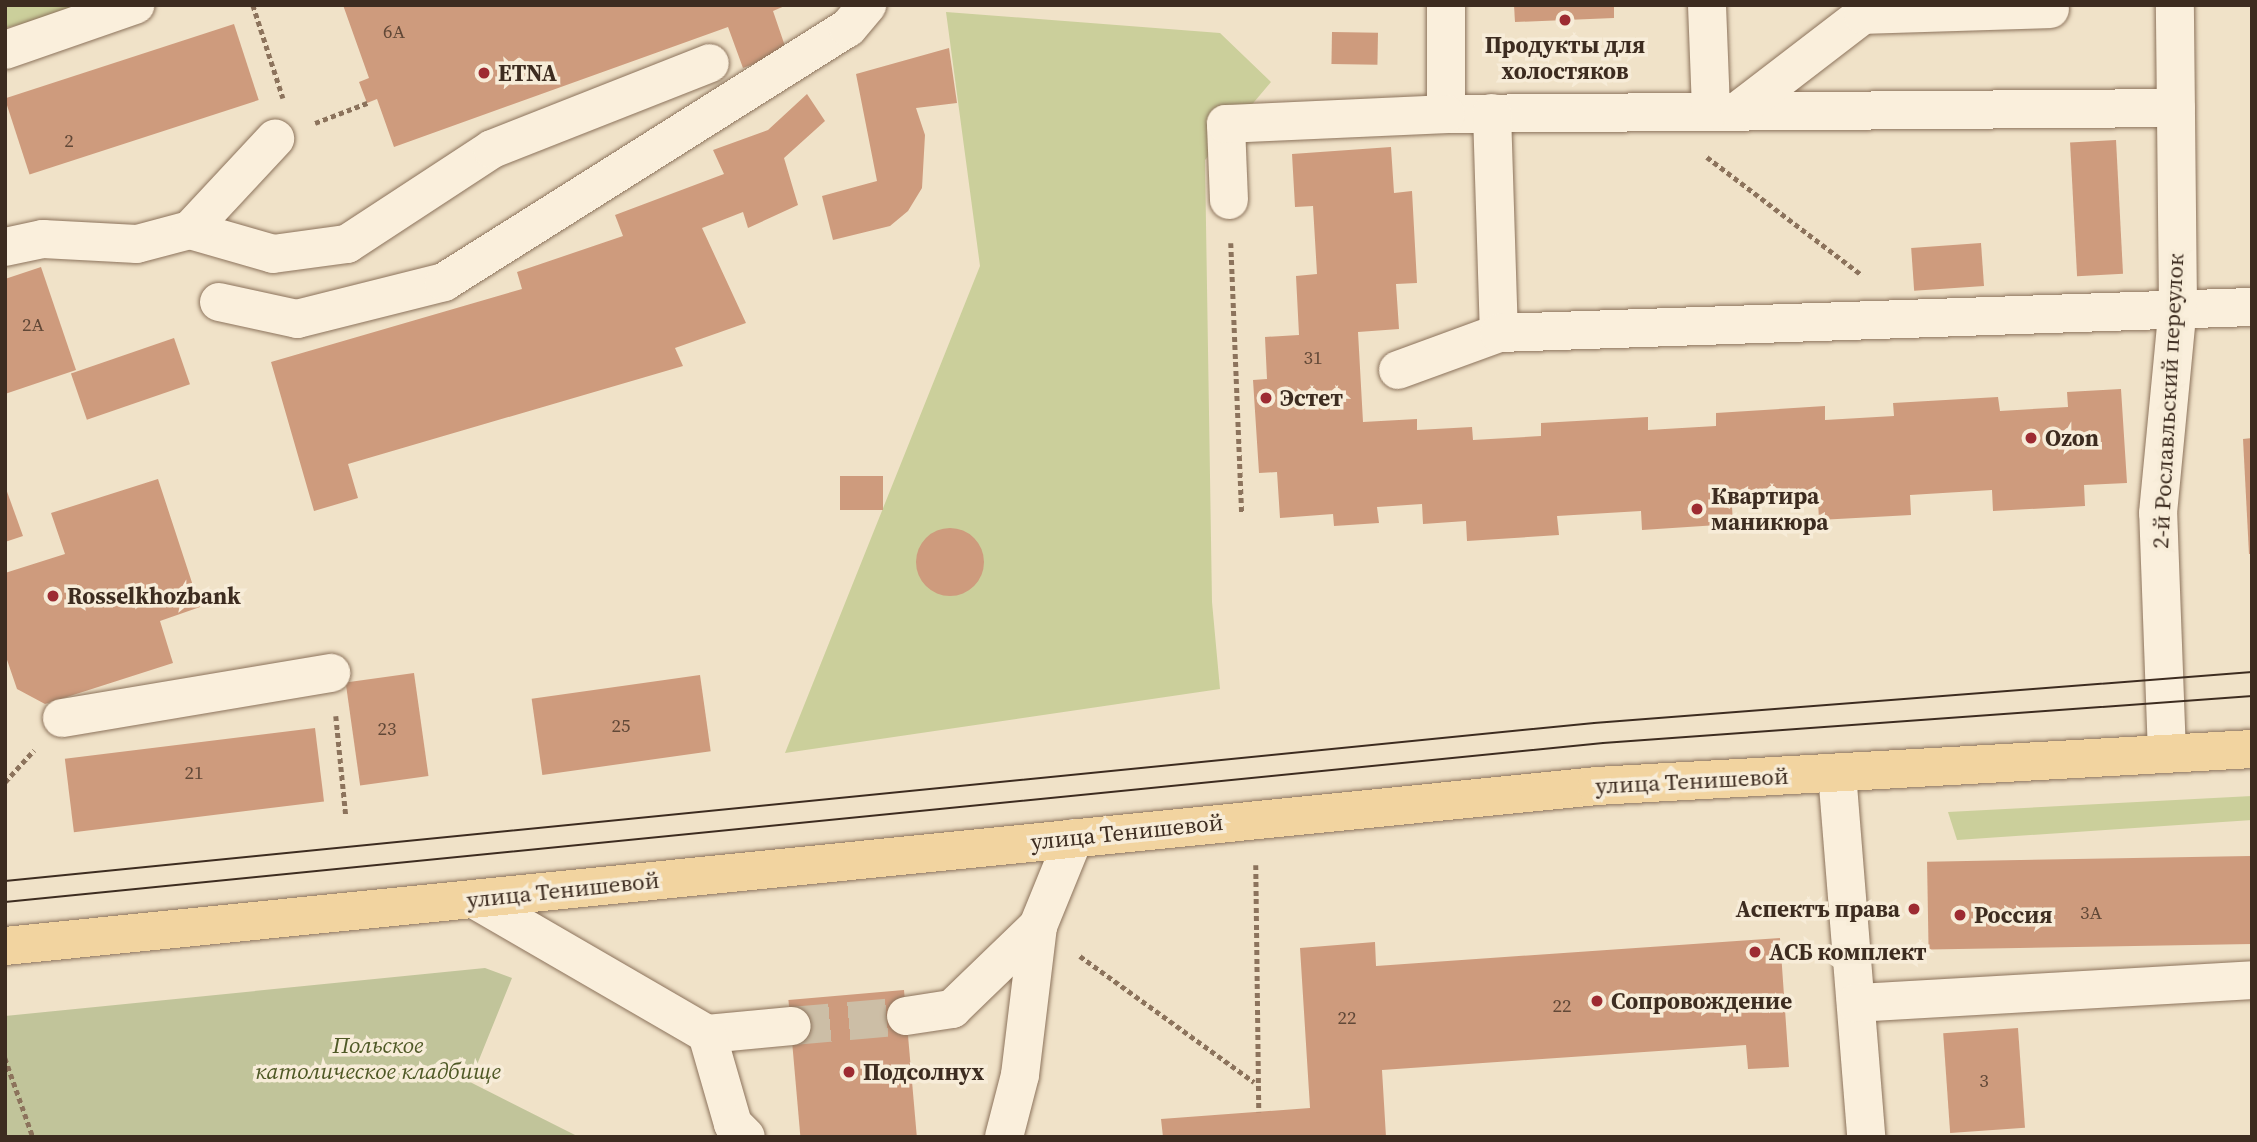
<!DOCTYPE html>
<meta charset="utf-8">
<style>
body{margin:0}
#map{position:relative;width:2257px;height:1142px;overflow:hidden;background:#f0e2c8;font-family:"Source Serif 4",serif}
div>[style]{position:absolute}
.green>*{inset:0;background:#cbcf9b}
.cemetery>*{inset:0;background:#c1c49a}
.building>*{inset:0;background:#ce9b7d;transform-origin:0 0}
.round{border-radius:50%}
.minor-tunnel>*{height:38px;margin-top:-19px;transform-origin:0;background:repeating-linear-gradient(90deg,#ccbea6 0 38px,transparent 0 57px)}
.path>*{height:4.5px;margin-top:-2.25px;transform-origin:0;background:repeating-linear-gradient(90deg,#8c735c 0 5px,transparent 0 8.5px)}
.roads{filter:drop-shadow(0 0 2px #8c735c) drop-shadow(0 0 2px #8c735c)}
.minor>*{height:38px;margin:-19px;padding:0 19px;transform-origin:19px;border-radius:19px;background:#faefdc}
.major>*{height:38px;margin:-19px;padding:0 19px;transform-origin:19px;border-radius:19px;background:#f2d4a0}
.tram>*{height:2px;margin:-1px;padding:0 1px;transform-origin:1px;border-radius:1px;background:#3d2c20}
.dots>*{width:19px;height:19px;translate:-50% -50%;box-sizing:border-box;border:4px solid #f7ecd8;border-radius:50%}
span{translate:-50% -50%;white-space:nowrap;text-align:center;line-height:1.15;-webkit-text-stroke:7px #f7ecd8;paint-order:stroke}
.number-label{font-size:19px;color:#614837}
.number-label span{-webkit-text-stroke-width:0}
.poi-label{font-size:23px;color:#3d2c20;font-weight:700}
.left{translate:0 -50%;text-align:left}
.right{translate:-100% -50%;text-align:right}
.street-label{font-size:23px;color:#3d2c20}
.park-label{font-size:23px;color:#4f5926;font-style:italic}
.frame{position:absolute;inset:0;border:7px solid #3d2c20;pointer-events:none}
</style>
<div id="map">
<div class="green">
<i style="clip-path:polygon(5px 5px,78px 5px,80px 10px,5px 28px)"></i>
<i style="clip-path:polygon(946px 12px,1220px 33px,1271px 82px,1205px 160px,1212px 602px,1220px 689px,785px 753px,980px 266px)"></i>
<i style="clip-path:polygon(2252px 796px,2252px 820px,1957px 840px,1948px 812px)"></i>
</div>
<div class="cemetery">
<i style="clip-path:polygon(485px 968px,512px 978px,470px 1082px,579px 1137px,5px 1137px,5px 1016px)"></i>
</div>
<div class="building">
<i style="clip-path:polygon(343px 5px,787px 5px,773px 11px,787px 52px,743px 68px,728px 27px,394px 147px,377px 99px,367px 103px,359px 82px,369px 78px)"></i>
<i style="clip-path:polygon(1514px 5px,1614px 5px,1614px 18px,1515px 22px)"></i>
<i style="left:234px;top:24px;width:80px;height:241px;rotate:72deg"></i>
<i style="left:1332px;top:32px;width:46px;height:32px;rotate:1deg"></i>
<i style="clip-path:polygon(949px 48px,957px 103px,916px 108px,925px 135px,922px 188px,908px 211px,890px 226px,833px 240px,822px 196px,877px 181px,856px 74px)"></i>
<i style="clip-path:polygon(807px 94px,825px 121px,784px 158px,798px 205px,748px 228px,743px 212px,702px 228px,746px 323px,675px 348px,683px 366px,348px 464px,358px 498px,314px 511px,271px 362px,522px 289px,517px 272px,623px 236px,615px 215px,724px 174px,713px 150px,768px 130px)"></i>
<i style="left:2116px;top:140px;width:134px;height:46px;rotate:87deg"></i>
<i style="clip-path:polygon(1391px 147px,1394px 193px,1412px 191px,1417px 283px,1396px 284px,1399px 329px,1358px 332px,1363px 422px,1417px 419px,1417px 430px,1472px 427px,1473px 440px,1541px 436px,1541px 423px,1648px 417px,1648px 430px,1716px 426px,1716px 413px,1825px 406px,1825px 420px,1894px 416px,1893px 403px,1998px 397px,2000px 411px,2068px 407px,2067px 392px,2121px 389px,2127px 483px,2084px 485px,2085px 506px,1993px 511px,1992px 490px,1910px 495px,1911px 515px,1819px 520px,1818px 501px,1732px 506px,1733px 524px,1642px 530px,1641px 511px,1557px 516px,1559px 535px,1467px 541px,1466px 521px,1423px 524px,1422px 504px,1377px 507px,1379px 523px,1334px 526px,1333px 514px,1280px 518px,1277px 472px,1259px 473px,1253px 380px,1267px 379px,1265px 337px,1299px 335px,1296px 276px,1317px 274px,1313px 206px,1295px 207px,1292px 154px)"></i>
<i style="left:1981px;top:243px;width:43px;height:70px;rotate:86deg"></i>
<i style="clip-path:polygon(41px 267px,76px 370px,5px 394px,5px 279px)"></i>
<i style="left:174px;top:338px;width:49px;height:109px;rotate:71deg"></i>
<i style="clip-path:polygon(2252px 438px,2252px 554px,2249px 554px,2243px 439px)"></i>
<i style="left:883px;top:476px;width:34px;height:43px;rotate:90deg"></i>
<i style="clip-path:polygon(158px 479px,200px 607px,160px 621px,173px 663px,45px 704px,17px 689px,5px 654px,5px 573px,65px 554px,51px 513px)"></i>
<i style="clip-path:polygon(5px 486px,23px 536px,5px 542px)"></i>
<i class="round" style="left:916px;top:528px;width:68px;height:68px"></i>
<i style="left:414px;top:673px;width:104px;height:69px;rotate:82deg"></i>
<i style="left:700px;top:675px;width:77px;height:170px;rotate:82deg"></i>
<i style="left:315px;top:728px;width:74px;height:252px;rotate:83deg"></i>
<i style="left:2250px;top:856px;width:88px;height:323px;rotate:89deg"></i>
<i style="clip-path:polygon(1780px 938px,1789px 1067px,1748px 1069px,1746px 1045px,1382px 1070px,1386px 1137px,1163px 1137px,1161px 1119px,1310px 1108px,1300px 948px,1375px 942px,1376px 966px)"></i>
<i style="left:904px;top:990px;width:147px;height:116px;rotate:85deg"></i>
<i style="left:2018px;top:1028px;width:100px;height:75px;rotate:86deg"></i>
</div>
<div class="minor-tunnel">
<i style="left:792px;top:1026px;width:114px;rotate:-5deg"></i>
</div>
<div class="path">
<i style="left:253px;top:5px;width:98px;rotate:72.1deg"></i>
<i style="left:315px;top:123px;width:56px;rotate:-21deg"></i>
<i style="left:1707px;top:157px;width:195px;rotate:37.3deg"></i>
<i style="left:1231px;top:243px;width:270px;rotate:87.7deg"></i>
<i style="left:336px;top:716px;width:100px;rotate:84.3deg"></i>
<i style="left:5px;top:782px;width:43px;rotate:-47.8deg"></i>
<i style="left:1256px;top:865px;width:247px;rotate:89.3deg"></i>
<i style="left:1080px;top:956px;width:215px;rotate:35.9deg"></i>
<i style="left:5px;top:1058px;width:84px;rotate:70.5deg"></i>
</div>
<div class="roads">
<div class="minor">
<i style="left:1446px;top:5px;width:109px;rotate:90deg"></i>
<i style="left:1446px;top:114px;width:730px;rotate:-0.47deg"></i>
<i style="left:1707px;top:5px;width:105px;rotate:87.8deg"></i>
<i style="left:5px;top:50px;width:138px;rotate:-19.1deg"></i>
<i style="left:1739px;top:110px;width:156px;rotate:-37.5deg"></i>
<i style="left:1863px;top:15px;width:187px;rotate:-1.8deg"></i>
<i style="left:1492px;top:113px;width:220px;rotate:88.2deg"></i>
<i style="left:1229px;top:200px;width:76px;rotate:-92.3deg"></i>
<i style="left:1226px;top:124px;width:220px;rotate:-2.6deg"></i>
<i style="left:190px;top:230px;width:86px;rotate:16.1deg"></i>
<i style="left:273px;top:254px;width:75px;rotate:-7.7deg"></i>
<i style="left:347px;top:244px;width:173px;rotate:-33.2deg"></i>
<i style="left:492px;top:149px;width:234px;rotate:-21.5deg"></i>
<i style="left:5px;top:247px;width:39px;rotate:-12deg"></i>
<i style="left:43px;top:239px;width:94px;rotate:3deg"></i>
<i style="left:137px;top:244px;width:55px;rotate:-14.8deg"></i>
<i style="left:190px;top:230px;width:125px;rotate:-47deg"></i>
<i style="left:219px;top:302px;width:80px;rotate:12.3deg"></i>
<i style="left:297px;top:319px;width:152px;rotate:-14.1deg"></i>
<i style="left:444px;top:282px;width:477px;rotate:-32.2deg"></i>
<i style="left:848px;top:28px;width:30px;rotate:-50deg"></i>
<i style="left:1398px;top:370px;width:108px;rotate:-20.1deg"></i>
<i style="left:1499px;top:333px;width:753px;rotate:-1.98deg"></i>
<i style="left:62px;top:718px;width:273px;rotate:-9.5deg"></i>
<i style="left:2167px;top:754px;width:241px;rotate:-92.1deg"></i>
<i style="left:2158px;top:513px;width:208px;rotate:-84.5deg"></i>
<i style="left:2178px;top:306px;width:301px;rotate:-90.6deg"></i>
<i style="left:1837px;top:773px;width:365px;rotate:85.4deg"></i>
<i style="left:474px;top:899px;width:269px;rotate:30.1deg"></i>
<i style="left:707px;top:1034px;width:85px;rotate:-5.4deg"></i>
<i style="left:1856px;top:1003px;width:396px;rotate:-3.3deg"></i>
<i style="left:906px;top:1016px;width:47px;rotate:-8.7deg"></i>
<i style="left:952px;top:1009px;width:120px;rotate:-44deg"></i>
<i style="left:707px;top:1034px;width:94px;rotate:73.9deg"></i>
<i style="left:733px;top:1124px;width:18px;rotate:45deg"></i>
<i style="left:1004px;top:1137px;width:64px;rotate:-75.5deg"></i>
<i style="left:1020px;top:1075px;width:150px;rotate:-83.1deg"></i>
<i style="left:1038px;top:926px;width:95px;rotate:-67.8deg"></i>
</div>
<div class="major">
<i style="left:5px;top:946px;width:1600px;rotate:-5.74deg"></i>
<i style="left:1597px;top:786px;width:656px;rotate:-3.23deg"></i>
</div>
</div>
<div class="tram">
<i style="left:5px;top:881px;width:1597px;rotate:-5.68deg"></i>
<i style="left:1594px;top:723px;width:660px;rotate:-4.43deg"></i>
<i style="left:5px;top:902px;width:1606px;rotate:-5.68deg"></i>
<i style="left:1603px;top:743px;width:651px;rotate:-4.14deg"></i>
</div>
<div class="dots">
<i style="left:1565px;top:20px;background:#9d2b32"></i>
<i style="left:484px;top:73px;background:#9d2b32"></i>
<i style="left:1266px;top:398px;background:#9d2b32"></i>
<i style="left:2031px;top:438px;background:#9d2b32"></i>
<i style="left:1697px;top:509px;background:#9d2b32"></i>
<i style="left:53px;top:596px;background:#9d2b32"></i>
<i style="left:1914px;top:909px;background:#9d2b32"></i>
<i style="left:1960px;top:915px;background:#9d2b32"></i>
<i style="left:1755px;top:952px;background:#9d2b32"></i>
<i style="left:1597px;top:1001px;background:#9d2b32"></i>
<i style="left:849px;top:1072px;background:#9d2b32"></i>
</div>
<div class="number-label">
<span style="left:394px;top:32px">6А</span>
<span style="left:69px;top:141px">2</span>
<span style="left:33px;top:325px">2А</span>
<span style="left:1313px;top:358px">31</span>
<span style="left:621px;top:726px">25</span>
<span style="left:387px;top:729px">23</span>
<span style="left:194px;top:773px">21</span>
<span style="left:2091px;top:913px">3А</span>
<span style="left:1562px;top:1006px">22</span>
<span style="left:1347px;top:1018px">22</span>
<span style="left:1984px;top:1081px">3</span>
</div>
<div class="poi-label">
<span style="left:1565px;top:58px">Продукты для<br>холостяков</span>
<span class="left" style="left:498px;top:73px">ETNA</span>
<span class="left" style="left:1280px;top:398px">Эстет</span>
<span class="left" style="left:2045px;top:438px">Ozon</span>
<span class="left" style="left:1711px;top:509px">Квартира<br>маникюра</span>
<span class="left" style="left:67px;top:596px">Rosselkhozbank</span>
<span class="right" style="left:1900px;top:909px">Аспектъ права</span>
<span class="left" style="left:1974px;top:915px">Россия</span>
<span class="left" style="left:1769px;top:952px">АСБ комплект</span>
<span class="left" style="left:1611px;top:1001px">Сопровождение</span>
<span class="left" style="left:863px;top:1072px">Подсолнух</span>
</div>
<div class="street-label">
<span style="left:2168px;top:401px;rotate:-87deg">2-й Рославльский переулок</span>
<span style="left:1692px;top:781px;rotate:-3deg">улица Тенишевой</span>
<span style="left:1127px;top:832px;rotate:-6deg">улица Тенишевой</span>
<span style="left:563px;top:890px;rotate:-6deg">улица Тенишевой</span>
</div>
<div class="park-label">
<span style="left:378px;top:1058px">Польское<br>католическое кладбище</span>
</div>
<div class="frame"></div>
</div>
